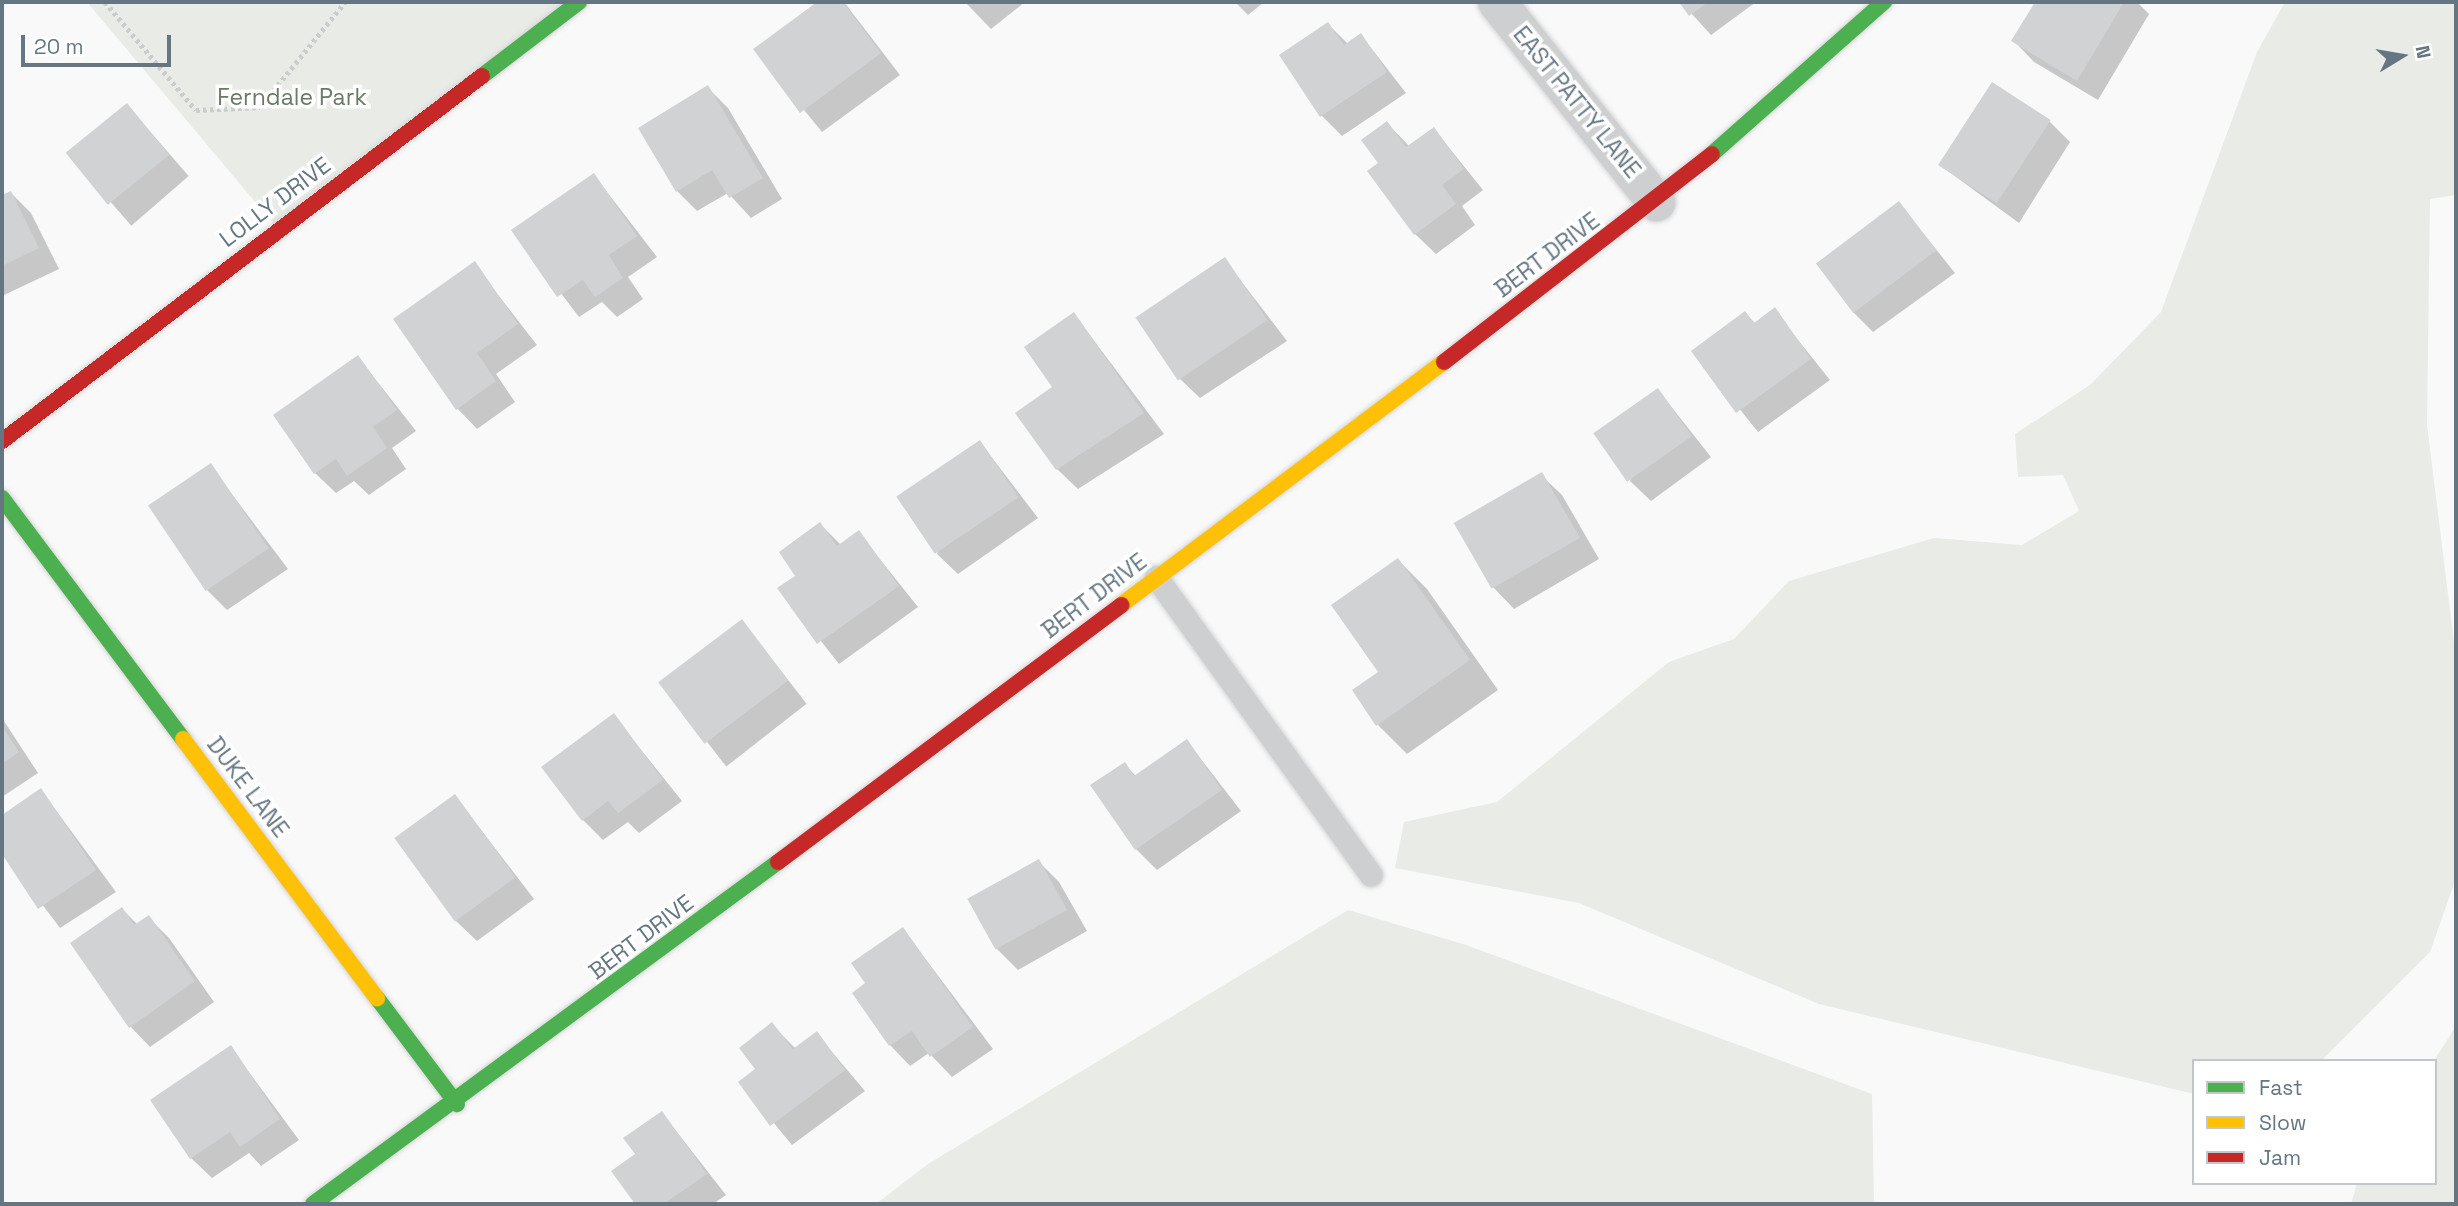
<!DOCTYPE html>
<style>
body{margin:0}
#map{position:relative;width:2458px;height:1206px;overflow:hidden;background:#f9f9f9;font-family:"Space Grotesk",sans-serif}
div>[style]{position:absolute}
.green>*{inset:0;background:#e8ebe6}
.shadow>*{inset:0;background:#0003;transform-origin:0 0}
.building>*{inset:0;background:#d0d2d3;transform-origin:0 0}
.path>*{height:4.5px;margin-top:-2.25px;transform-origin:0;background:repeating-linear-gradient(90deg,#cbcccd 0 3.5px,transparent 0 7px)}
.roads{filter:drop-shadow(0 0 2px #d5d6d7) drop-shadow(0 0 2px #d5d6d7)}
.lane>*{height:23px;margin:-11.5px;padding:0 11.5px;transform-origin:11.5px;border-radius:11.5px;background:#cecfd0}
.street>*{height:38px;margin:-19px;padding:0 19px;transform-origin:19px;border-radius:19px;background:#cecfd0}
.fast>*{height:16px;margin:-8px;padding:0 8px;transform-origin:8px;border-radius:8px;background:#4caf50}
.slow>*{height:16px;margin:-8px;padding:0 8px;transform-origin:8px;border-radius:8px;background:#ffc107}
.jam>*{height:16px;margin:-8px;padding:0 8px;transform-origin:8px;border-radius:8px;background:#c62828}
span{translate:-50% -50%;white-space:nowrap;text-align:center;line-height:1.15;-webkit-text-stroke:7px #fff;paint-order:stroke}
.park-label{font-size:23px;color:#687a64}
.street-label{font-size:23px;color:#657683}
.frame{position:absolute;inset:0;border:4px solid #657683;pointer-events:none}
.legend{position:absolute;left:2192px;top:1059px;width:245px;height:126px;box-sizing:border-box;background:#fff;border:2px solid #c1c8cd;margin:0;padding:9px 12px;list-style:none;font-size:21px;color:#657683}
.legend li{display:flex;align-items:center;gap:14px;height:35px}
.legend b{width:35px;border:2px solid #c1c8cd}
.north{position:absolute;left:2367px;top:21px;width:70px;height:70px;-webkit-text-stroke:5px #fff;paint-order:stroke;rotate:79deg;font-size:19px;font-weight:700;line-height:28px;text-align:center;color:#657683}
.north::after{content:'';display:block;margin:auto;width:24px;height:32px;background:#657683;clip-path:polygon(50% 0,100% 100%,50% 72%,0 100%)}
.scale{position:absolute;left:21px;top:35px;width:150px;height:32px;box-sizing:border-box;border:4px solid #657683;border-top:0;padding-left:9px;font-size:21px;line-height:24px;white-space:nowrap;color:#657683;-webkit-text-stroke:5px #fff;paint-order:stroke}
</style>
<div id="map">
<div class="green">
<i style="clip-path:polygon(87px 2px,571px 2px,277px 228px)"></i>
<i style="clip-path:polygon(2285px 2px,2456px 2px,2456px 195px,2430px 199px,2427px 425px,2456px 659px,2456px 878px,2430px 952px,2321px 1061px,2194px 1061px,2194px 1094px,1819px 1004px,1579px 903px,1395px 868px,1404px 822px,1497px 802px,1669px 662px,1734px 639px,1789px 581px,1934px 538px,2022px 545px,2079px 511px,2063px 475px,2018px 477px,2015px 434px,2090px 385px,2161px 312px,2257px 52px)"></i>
<i style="clip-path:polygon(1348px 910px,1466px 945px,1872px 1094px,1874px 1204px,876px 1204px,928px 1164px)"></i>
<i style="clip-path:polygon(2456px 1026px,2456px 1204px,2351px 1204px,2357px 1183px,2435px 1183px,2434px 1061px)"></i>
</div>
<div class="shadow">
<i style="clip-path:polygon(820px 2px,844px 2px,900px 75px,822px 132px,755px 50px)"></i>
<i style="clip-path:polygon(965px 2px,1025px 2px,991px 29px)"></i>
<i style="clip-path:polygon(1235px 2px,1264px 2px,1248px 15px)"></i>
<i style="clip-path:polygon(1681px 2px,1756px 2px,1711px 35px)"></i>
<i style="clip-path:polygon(2037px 2px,2137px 2px,2149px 14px,2098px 100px,2034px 62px,2014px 41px)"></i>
<i style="clip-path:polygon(1328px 24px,1348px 44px,1361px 35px,1406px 93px,1342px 136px,1321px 115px)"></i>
<i style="clip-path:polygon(707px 87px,728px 108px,782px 199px,751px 218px,728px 193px,697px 211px,677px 191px)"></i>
<i style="left:127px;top:105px;width:94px;height:76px;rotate:49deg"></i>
<i style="clip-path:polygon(2049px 121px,2070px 142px,2019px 223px,1941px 166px)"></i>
<i style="clip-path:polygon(1387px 123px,1410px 147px,1434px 129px,1483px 190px,1462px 206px,1475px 225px,1436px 254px,1415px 234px,1380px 164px)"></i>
<i style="clip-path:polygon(594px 175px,657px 257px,628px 277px,643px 299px,617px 317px,602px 302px,579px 317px,513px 230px)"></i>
<i style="clip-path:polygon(11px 193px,31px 213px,59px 269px,2px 296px,2px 197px)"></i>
<i style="clip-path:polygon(1899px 203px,1955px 273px,1873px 332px,1853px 312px)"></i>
<i style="clip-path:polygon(1225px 260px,1287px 341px,1200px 398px,1179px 378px)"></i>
<i style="clip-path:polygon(474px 264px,537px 345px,496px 374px,515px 402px,477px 429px,457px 408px)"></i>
<i style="clip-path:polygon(1774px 310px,1830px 380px,1758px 432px,1693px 351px,1745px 313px,1755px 323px)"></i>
<i style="clip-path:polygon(1074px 314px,1164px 434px,1078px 489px,1057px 469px,1054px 387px)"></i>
<i style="clip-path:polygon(358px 357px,416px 431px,392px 448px,406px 469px,369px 495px,354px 481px,336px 493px,315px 473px)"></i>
<i style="clip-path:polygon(1658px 390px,1711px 457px,1651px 501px,1630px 481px)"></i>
<i style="clip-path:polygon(980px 442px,1038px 518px,958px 574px,937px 554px)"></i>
<i style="clip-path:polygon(210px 465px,288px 569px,227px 610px,207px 590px)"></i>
<i style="clip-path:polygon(1541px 475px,1562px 495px,1599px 559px,1514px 609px,1494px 588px,1456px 525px)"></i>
<i style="clip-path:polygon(820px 524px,841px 545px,859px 533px,918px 607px,839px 664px,780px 589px,798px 576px)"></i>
<i style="clip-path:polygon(1398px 560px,1427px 589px,1498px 690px,1407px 754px,1378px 725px)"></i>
<i style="left:742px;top:621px;width:105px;height:102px;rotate:52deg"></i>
<i style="clip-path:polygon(614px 716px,682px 801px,639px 833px,628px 822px,603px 840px,583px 820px)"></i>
<i style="clip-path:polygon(2px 718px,38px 773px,2px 797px)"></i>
<i style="clip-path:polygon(1187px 741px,1241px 811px,1157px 870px,1136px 849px,1124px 764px,1136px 776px)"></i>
<i style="clip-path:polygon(41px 790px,116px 892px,60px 928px,2px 851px,2px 817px)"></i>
<i style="clip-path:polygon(455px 796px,534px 899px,477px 941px,456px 921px)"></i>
<i style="clip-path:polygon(1038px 861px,1059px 882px,1087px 931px,1018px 970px,997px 949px)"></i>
<i style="clip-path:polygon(122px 909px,138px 925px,148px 917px,169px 938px,214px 1002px,150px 1047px,130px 1026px)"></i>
<i style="clip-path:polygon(903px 929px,993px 1049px,952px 1077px,929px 1053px,910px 1066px,890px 1045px,868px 984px)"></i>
<i style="clip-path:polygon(772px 1025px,796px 1049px,816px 1033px,865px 1091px,792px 1145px,740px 1082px,758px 1070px)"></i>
<i style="clip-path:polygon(231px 1048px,299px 1140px,261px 1166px,249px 1153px,212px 1178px,191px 1158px)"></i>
<i style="clip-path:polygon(662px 1113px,726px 1195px,713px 1204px,637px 1204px,614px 1171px,637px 1155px)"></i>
</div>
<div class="building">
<i style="clip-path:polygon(817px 2px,843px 2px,881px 53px,800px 113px,753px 49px)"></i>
<i style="clip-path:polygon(1679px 2px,1708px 2px,1689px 16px)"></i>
<i style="clip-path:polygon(2035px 2px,2124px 2px,2077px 81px,2011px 41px)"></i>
<i style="clip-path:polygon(1328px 22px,1344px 45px,1361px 33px,1387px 72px,1320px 117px,1279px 55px)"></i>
<i style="left:1992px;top:82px;width:70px;height:99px;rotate:33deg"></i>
<i style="clip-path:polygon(708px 85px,763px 178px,729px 198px,712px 170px,676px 192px,638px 128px)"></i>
<i style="left:127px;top:103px;width:67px;height:79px;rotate:51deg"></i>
<i style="clip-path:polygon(1387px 121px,1406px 147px,1434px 127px,1464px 169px,1442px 185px,1456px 204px,1414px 235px,1367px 171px,1378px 163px,1361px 140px)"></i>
<i style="clip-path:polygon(594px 173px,637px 236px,609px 255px,623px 278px,595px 297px,583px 280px,557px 297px,511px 230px)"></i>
<i style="clip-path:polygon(11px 191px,39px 248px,2px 266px,2px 195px)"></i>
<i style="left:1899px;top:201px;width:62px;height:104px;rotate:53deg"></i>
<i style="left:1225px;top:257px;width:76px;height:108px;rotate:56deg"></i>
<i style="clip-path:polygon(475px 261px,518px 324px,477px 353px,496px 381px,456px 410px,393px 319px)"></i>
<i style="clip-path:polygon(1775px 307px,1811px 359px,1736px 413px,1691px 351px,1745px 311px,1754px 323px)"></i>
<i style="clip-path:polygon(1074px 312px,1144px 413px,1056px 470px,1015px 413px,1052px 387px,1024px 347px)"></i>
<i style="clip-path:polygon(358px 355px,397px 410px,373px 427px,387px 448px,347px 476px,336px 459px,314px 474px,273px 415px)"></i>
<i style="left:1658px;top:388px;width:59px;height:79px;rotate:55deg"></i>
<i style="left:980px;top:440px;width:69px;height:101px;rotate:56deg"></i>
<i style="left:211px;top:463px;width:103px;height:76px;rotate:56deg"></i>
<i style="left:1542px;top:472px;width:76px;height:102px;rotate:60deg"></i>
<i style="clip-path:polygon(820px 522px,837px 546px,859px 530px,899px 586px,817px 644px,777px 588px,795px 576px,779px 552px)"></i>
<i style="clip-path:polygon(1398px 558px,1470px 660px,1376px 726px,1352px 690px,1378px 672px,1331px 605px)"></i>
<i style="left:742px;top:619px;width:77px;height:105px;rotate:53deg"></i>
<i style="clip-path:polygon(614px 713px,663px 780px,618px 813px,608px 801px,582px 821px,541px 767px)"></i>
<i style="clip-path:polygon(2px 726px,19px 752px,2px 764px)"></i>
<i style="clip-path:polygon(1187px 739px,1222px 790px,1135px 850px,1090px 785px,1125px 762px,1134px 776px)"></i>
<i style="clip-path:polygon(41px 788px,96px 870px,38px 909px,2px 854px,2px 815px)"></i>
<i style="left:455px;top:794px;width:103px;height:75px;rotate:54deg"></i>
<i style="left:1039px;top:859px;width:58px;height:82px;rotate:61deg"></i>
<i style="clip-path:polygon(122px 907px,134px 925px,149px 915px,195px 981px,129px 1028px,70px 943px)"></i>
<i style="clip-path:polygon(903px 927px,973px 1027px,930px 1057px,912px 1031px,889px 1046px,852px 993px,865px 983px,851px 963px)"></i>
<i style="clip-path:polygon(772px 1022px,793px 1049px,817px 1031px,845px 1070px,770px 1126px,738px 1082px,755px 1069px,739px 1048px)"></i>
<i style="clip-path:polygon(231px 1045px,280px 1119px,240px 1147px,230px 1132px,190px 1159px,150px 1100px)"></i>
<i style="clip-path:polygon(662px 1111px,707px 1174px,664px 1204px,635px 1204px,611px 1171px,635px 1154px,623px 1138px)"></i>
</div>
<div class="path">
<i style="left:105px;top:2px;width:141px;rotate:49.9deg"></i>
<i style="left:196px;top:110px;width:64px;rotate:-2.7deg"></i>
<i style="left:260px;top:107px;width:135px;rotate:-51deg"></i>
</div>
<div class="roads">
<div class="lane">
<i style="left:1156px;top:577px;width:367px;rotate:54.2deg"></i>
</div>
<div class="street">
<i style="left:1497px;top:2px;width:256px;rotate:51.5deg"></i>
</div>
<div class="fast">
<i style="left:482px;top:76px;width:122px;rotate:-37.3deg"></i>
<i style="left:1712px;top:154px;width:230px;rotate:-41.5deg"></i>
<i style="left:2px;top:498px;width:301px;rotate:53.1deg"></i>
<i style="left:377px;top:998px;width:133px;rotate:53deg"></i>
<i style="left:313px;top:1204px;width:577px;rotate:-36.33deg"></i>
</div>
<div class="slow">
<i style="left:1121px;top:605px;width:404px;rotate:-37deg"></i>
<i style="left:183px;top:739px;width:324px;rotate:53.2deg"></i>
</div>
<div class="jam">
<i style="left:1444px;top:362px;width:339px;rotate:-37.8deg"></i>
<i style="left:2px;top:441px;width:603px;rotate:-37.25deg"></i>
<i style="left:778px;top:862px;width:429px;rotate:-36.8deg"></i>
</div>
</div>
<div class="park-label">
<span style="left:292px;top:97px">Ferndale Park</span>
</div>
<div class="street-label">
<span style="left:1577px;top:102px;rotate:51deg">EAST PATTY LANE</span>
<span style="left:275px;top:202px;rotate:-37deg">LOLLY DRIVE</span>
<span style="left:1547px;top:255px;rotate:-37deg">BERT DRIVE</span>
<span style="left:1094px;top:596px;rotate:-37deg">BERT DRIVE</span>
<span style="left:248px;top:787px;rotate:53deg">DUKE LANE</span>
<span style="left:641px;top:937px;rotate:-37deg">BERT DRIVE</span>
</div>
<div class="frame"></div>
<ul class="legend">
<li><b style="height:9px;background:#4caf50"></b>Fast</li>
<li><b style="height:9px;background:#ffc107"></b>Slow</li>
<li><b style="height:9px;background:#c62828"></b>Jam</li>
</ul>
<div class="north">N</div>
<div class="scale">20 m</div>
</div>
